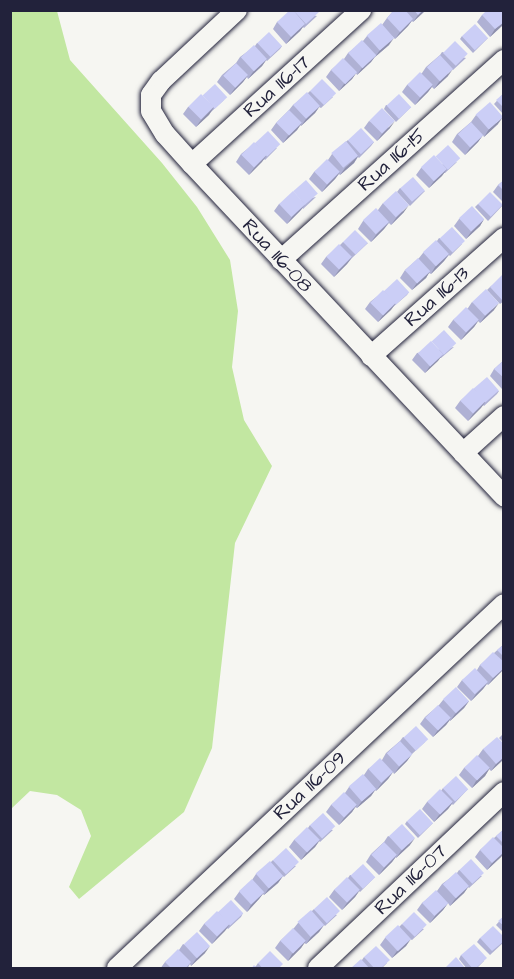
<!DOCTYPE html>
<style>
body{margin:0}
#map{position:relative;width:514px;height:979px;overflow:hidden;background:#f6f6f2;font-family:"Architects Daughter",sans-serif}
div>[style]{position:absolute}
.green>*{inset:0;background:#c2e7a1}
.roads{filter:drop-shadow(0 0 2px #22223b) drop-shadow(0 0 2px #22223b)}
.minor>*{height:20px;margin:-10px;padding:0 10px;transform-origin:10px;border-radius:10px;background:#f6f6f2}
.wall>*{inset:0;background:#afb1d4}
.shaded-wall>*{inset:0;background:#8e90ac}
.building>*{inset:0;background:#cbcef6;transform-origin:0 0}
span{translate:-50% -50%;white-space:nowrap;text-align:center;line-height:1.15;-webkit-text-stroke:4.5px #f6f6f2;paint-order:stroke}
.street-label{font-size:20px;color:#22223b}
.frame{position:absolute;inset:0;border:12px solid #22223b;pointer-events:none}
</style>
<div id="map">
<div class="green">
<i style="clip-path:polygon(11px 10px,57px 11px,70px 60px,162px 163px,197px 207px,230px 260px,238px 311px,232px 367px,244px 420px,272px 466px,235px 543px,212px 748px,184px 812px,79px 899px,69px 887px,91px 836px,81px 810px,57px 795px,30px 791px,11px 809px)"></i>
</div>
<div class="roads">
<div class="minor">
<i style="left:237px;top:10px;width:104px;rotate:136.9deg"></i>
<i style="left:161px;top:81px;width:17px;rotate:126deg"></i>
<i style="left:151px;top:95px;width:16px;rotate:90deg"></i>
<i style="left:151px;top:111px;width:27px;rotate:59deg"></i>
<i style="left:165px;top:134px;width:40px;rotate:48deg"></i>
<i style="left:192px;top:164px;width:456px;rotate:46.8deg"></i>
<i style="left:192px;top:164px;width:229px;rotate:-42.3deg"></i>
<i style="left:281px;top:260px;width:300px;rotate:-41.9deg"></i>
<i style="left:371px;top:356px;width:178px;rotate:-41.6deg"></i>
<i style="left:463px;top:453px;width:55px;rotate:-42.1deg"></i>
<i style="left:117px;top:968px;width:531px;rotate:-43.25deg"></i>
<i style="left:318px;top:968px;width:256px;rotate:-43.4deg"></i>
</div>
</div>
<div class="wall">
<i style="clip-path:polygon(394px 10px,426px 10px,413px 22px,412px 21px,408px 26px,395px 39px,392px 36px,389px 45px,375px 57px,371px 62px,357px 75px,356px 73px,352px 79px,339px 91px,326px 77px,331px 70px,344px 59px,348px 53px,363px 41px,367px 36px,382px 25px,387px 18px)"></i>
<i style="clip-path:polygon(504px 10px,504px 24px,490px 37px,477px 22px,482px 15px)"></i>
<i style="clip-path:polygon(294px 12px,317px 16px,304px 28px,303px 27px,300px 31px,286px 44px,273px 29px,277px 22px)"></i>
<i style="clip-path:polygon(462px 36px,488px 38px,473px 53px,460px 39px)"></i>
<i style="clip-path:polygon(257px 43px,282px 46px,280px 49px,267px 61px,266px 60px,262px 66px,248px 79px,247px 77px,243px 82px,230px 95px,217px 82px,222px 75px,236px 63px,240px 57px,255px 46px)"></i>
<i style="clip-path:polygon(442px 52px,466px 58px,453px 70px,448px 65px,448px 76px,434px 89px,432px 87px,428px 92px,415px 105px,402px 92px,407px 85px,422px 73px,426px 67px,440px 55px)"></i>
<i style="clip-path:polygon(310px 91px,333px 97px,321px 108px,319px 107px,315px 113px,301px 126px,300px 125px,297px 130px,283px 143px,271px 130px,276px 123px,289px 110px,293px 105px,308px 93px)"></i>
<i style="clip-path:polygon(504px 93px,504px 115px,494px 104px)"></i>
<i style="clip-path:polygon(224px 100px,211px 112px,196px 127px,183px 114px,188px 107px)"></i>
<i style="clip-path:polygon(386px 105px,411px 107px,396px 122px,384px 109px)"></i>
<i style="clip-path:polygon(476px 115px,498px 124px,484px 137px,483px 135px,478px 142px,465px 155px,452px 142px,457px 134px,471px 122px)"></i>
<i style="clip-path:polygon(369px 121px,390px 128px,377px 141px,364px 128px)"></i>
<i style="clip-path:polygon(348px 140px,374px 142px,371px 146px,359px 158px,358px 157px,354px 163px,340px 175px,339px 174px,335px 179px,322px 192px,309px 179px,314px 172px,328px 160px,332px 154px)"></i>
<i style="clip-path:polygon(255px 143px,277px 148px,265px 160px,264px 159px,249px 175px,236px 162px,241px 154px)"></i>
<i style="clip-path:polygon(457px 162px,445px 173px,444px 173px,429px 188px,416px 175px,421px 168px)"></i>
<i style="clip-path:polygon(504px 180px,504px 203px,493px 192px,498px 185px)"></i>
<i style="clip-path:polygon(400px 188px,425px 191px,410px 206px,397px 192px)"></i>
<i style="clip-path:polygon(316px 197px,303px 209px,303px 208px,287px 224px,274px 211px,279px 204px)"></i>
<i style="clip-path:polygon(383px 203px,404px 212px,391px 225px,389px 223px,384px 229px,371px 242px,358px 229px,363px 221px,378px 210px)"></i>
<i style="clip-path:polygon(478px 204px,503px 205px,488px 221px,475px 207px)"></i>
<i style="clip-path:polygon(459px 219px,484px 219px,480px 226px,466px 239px,454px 226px)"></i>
<i style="clip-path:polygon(439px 238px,462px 244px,450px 256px,449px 255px,444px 261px,431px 274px,429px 273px,426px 278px,412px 290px,400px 278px,405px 270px,419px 258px,423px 253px,437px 241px)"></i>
<i style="clip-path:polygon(343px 242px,368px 243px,352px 258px,347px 264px,334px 277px,321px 264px,326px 257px,340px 245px)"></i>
<i style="clip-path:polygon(504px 277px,504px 301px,500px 304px,487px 290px,490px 287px)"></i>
<i style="clip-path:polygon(384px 291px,409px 292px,407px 295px,393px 307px,378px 322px,365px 309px,370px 302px)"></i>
<i style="clip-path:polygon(472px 302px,494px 310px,480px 323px,478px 321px,474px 327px,461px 340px,448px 327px,453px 320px,468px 308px)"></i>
<i style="clip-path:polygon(454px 347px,441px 358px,440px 358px,425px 373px,412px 360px,417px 353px)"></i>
<i style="clip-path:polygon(504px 360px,504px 388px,502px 389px,490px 376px,494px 369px)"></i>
<i style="clip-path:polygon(474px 389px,499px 391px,497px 394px,484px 406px,483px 405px,468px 421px,455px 408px,460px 401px)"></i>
<i style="clip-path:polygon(504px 644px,504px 669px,488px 685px,487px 684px,483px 689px,471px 701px,457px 687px,462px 680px,477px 670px,480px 665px,494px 653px)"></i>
<i style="clip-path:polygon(443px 700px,469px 701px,464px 708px,450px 721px,450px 720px,446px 725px,433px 737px,420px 724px,425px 717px,439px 705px)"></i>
<i style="clip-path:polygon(504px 733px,504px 743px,499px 738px)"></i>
<i style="clip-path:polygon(403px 737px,425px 742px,412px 754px,407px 761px,394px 774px,393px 772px,388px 779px,376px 791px,375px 790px,371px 796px,357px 808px,355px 807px,352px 812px,339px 825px,326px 812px,331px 805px,345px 793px,349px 787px,364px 775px,368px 769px,382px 760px,386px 753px,400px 741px)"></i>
<i style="clip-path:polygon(504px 744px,504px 759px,491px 771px,489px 769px,485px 776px,472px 788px,459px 775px,464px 768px,478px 756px,483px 749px)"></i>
<i style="clip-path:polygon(443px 788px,468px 789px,453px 805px,452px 804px,448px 809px,434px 822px,422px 809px,427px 802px,441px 791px)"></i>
<i style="clip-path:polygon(407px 821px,433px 823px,418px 838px,405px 824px)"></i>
<i style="clip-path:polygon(310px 825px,333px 830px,320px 842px,319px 841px,315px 847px,301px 860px,289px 847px,294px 840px,308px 828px)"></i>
<i style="clip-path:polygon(504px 829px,504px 853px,501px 857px,487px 870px,475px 857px,480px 850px,494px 838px)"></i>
<i style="clip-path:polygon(388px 836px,410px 845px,396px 858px,396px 857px,392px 862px,379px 875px,366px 862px,371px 854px,384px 842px)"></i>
<i style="clip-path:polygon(273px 860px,296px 866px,284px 877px,283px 876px,278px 883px,264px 895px,263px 894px,259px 899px,247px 912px,234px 899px,239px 892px,252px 880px,256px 874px,271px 862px)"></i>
<i style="clip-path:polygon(459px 870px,482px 876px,469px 888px,468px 887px,464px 893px,450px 906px,448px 903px,443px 910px,430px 923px,417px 910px,422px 903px,437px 891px,442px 884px,457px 873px)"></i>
<i style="clip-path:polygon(350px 875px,375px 877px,360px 892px,359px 891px,355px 897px,342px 910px,329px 897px,334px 890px,348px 878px)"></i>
<i style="clip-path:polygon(314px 909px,337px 915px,325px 926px,324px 925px,319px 932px,306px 944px,304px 943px,301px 948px,288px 961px,275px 948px,280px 941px,294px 928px,298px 923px,312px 911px)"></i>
<i style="clip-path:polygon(218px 912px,243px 913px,241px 917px,228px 929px,227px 928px,212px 944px,199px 931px,204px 924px)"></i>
<i style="clip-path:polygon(504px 916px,504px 933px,496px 925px)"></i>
<i style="clip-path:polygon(402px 924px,424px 929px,412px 940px,410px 939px,406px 946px,392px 958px,380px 945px,385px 938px,399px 927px)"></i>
<i style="clip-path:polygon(504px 937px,504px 942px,490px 955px,477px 942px,480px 938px)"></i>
<i style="clip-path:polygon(183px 944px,205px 953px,191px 966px,190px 964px,187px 969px,160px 969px,165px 962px,179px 950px)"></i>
<i style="clip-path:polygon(461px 955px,484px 961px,476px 969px,467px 969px,459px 959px)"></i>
<i style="clip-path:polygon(364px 957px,387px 963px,381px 969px,350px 969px,362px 960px)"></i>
<i style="clip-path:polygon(258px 963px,279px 969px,251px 969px,256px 966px)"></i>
</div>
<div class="shaded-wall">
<i style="clip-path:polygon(423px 10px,426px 10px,413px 22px,418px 15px)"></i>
<i style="clip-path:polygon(413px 19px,408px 26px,395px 39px,400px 32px)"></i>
<i style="clip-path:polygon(504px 22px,504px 24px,490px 37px,495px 29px)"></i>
<i style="clip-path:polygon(305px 24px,300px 31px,286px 44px,291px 37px)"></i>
<i style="clip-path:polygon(394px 38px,389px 45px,375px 57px,380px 50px)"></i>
<i style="clip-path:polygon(376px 55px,371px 62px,357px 75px,362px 68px)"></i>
<i style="clip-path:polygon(267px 59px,262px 66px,248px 79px,253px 72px)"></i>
<i style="clip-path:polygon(453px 69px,448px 76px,434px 89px,439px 82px)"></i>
<i style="clip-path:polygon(357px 72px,352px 79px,339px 91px,344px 84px)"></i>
<i style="clip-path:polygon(248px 75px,243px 82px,230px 95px,235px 88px)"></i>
<i style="clip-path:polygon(433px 85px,428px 92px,415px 105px,420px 98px)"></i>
<i style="clip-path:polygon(320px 106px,315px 113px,301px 126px,306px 119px)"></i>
<i style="clip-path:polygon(214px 107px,209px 115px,196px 127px,201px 120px)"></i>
<i style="clip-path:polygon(503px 117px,498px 124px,484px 137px,489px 129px)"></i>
<i style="clip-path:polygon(395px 121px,390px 128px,377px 141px,382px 134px)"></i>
<i style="clip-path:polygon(302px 123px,297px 130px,283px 143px,288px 136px)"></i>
<i style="clip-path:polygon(483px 135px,478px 142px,465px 155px,470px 148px)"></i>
<i style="clip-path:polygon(267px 155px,262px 162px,249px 175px,254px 168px)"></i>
<i style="clip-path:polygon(358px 156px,354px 163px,340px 175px,345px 168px)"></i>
<i style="clip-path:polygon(447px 169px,442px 176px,429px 188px,434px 181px)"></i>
<i style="clip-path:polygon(340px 172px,335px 179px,322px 192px,327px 185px)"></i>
<i style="clip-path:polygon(305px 204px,300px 211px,287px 224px,292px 217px)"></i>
<i style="clip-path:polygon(409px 205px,404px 212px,391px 225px,396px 218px)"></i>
<i style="clip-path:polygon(484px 219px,480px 226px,466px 239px,471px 232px)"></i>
<i style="clip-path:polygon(389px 222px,384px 229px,371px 242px,376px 235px)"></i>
<i style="clip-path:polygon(449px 254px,444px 261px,431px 274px,435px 267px)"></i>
<i style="clip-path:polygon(352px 257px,347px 264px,334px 277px,339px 270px)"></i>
<i style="clip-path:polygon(430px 271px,426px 278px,412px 290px,417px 283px)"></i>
<i style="clip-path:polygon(396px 303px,391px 310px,378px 322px,383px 315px)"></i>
<i style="clip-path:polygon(499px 303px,494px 310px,480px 323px,485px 316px)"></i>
<i style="clip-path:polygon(479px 320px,474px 327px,461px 340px,466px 333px)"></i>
<i style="clip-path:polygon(443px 354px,438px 361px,425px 373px,430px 366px)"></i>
<i style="clip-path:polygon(486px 401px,481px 408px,468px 421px,473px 414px)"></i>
<i style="clip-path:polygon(504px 668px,501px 672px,488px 685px,493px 678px)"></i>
<i style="clip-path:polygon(488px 682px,483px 689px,471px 701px,476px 694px)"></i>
<i style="clip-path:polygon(469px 701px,464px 708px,450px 721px,455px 714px)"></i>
<i style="clip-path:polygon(451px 718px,446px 725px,433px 737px,438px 730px)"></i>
<i style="clip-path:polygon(412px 754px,407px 761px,394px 774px,399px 767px)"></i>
<i style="clip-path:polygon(504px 757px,504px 759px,491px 771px,496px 764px)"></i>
<i style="clip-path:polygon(490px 768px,485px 776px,472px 788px,476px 781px)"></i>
<i style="clip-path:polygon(393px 772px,388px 779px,376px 791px,381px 784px)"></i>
<i style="clip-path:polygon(376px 789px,371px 796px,357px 808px,362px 801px)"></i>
<i style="clip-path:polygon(453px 802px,448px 809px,434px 822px,439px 815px)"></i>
<i style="clip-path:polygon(357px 805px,352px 812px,339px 825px,344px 818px)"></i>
<i style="clip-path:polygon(415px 838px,410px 845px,396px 858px,401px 851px)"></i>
<i style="clip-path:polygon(320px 840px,315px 847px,301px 860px,306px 853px)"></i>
<i style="clip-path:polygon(504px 852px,501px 857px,487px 870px,492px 863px)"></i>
<i style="clip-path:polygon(397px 855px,392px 862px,379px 875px,384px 868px)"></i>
<i style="clip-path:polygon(283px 876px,278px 883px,264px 895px,269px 888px)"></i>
<i style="clip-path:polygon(469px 886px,464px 893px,450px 906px,455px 899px)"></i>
<i style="clip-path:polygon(360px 890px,355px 897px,342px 910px,347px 903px)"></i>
<i style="clip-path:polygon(264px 892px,259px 899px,247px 912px,251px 905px)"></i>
<i style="clip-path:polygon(448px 903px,443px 910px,430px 923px,435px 916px)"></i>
<i style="clip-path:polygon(230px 924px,225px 931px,212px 944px,217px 937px)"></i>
<i style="clip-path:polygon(324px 925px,319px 932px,306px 944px,311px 937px)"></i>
<i style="clip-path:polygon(411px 939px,406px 946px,392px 958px,397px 951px)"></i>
<i style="clip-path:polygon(306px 941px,301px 948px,288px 961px,292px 954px)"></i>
<i style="clip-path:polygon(210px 946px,205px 953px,191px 966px,196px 959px)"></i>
</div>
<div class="building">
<i style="clip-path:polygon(290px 10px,293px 10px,305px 24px,291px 37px,277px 22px)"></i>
<i style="clip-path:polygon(295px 10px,317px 10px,319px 12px,306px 24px,294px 11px)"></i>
<i style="clip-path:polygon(394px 10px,405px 10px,413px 19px,400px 32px,387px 18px)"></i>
<i style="clip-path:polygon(414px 10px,423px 10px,418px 15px)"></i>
<i style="clip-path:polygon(487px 10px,504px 11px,504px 22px,495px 29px,482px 15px)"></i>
<i style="left:381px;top:23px;width:20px;height:19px;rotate:49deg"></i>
<i style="left:475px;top:24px;width:19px;height:18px;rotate:47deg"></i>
<i style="left:269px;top:32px;width:19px;height:16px;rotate:47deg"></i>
<i style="left:362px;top:40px;width:21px;height:19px;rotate:47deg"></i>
<i style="left:455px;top:41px;width:18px;height:17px;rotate:45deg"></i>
<i style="left:254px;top:45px;width:19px;height:18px;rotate:47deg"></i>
<i style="left:440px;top:55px;width:19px;height:18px;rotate:47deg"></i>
<i style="left:343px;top:58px;width:20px;height:17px;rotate:45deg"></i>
<i style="left:236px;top:63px;width:17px;height:18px;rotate:45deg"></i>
<i style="left:420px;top:72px;width:18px;height:18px;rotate:45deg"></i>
<i style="left:322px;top:79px;width:20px;height:17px;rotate:45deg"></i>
<i style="left:215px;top:84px;width:18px;height:17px;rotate:47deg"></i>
<i style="left:307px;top:92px;width:19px;height:19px;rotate:47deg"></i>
<i style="clip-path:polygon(504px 93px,504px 108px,496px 100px)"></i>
<i style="left:201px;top:94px;width:18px;height:18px;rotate:45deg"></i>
<i style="left:399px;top:94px;width:18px;height:17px;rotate:47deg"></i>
<i style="left:490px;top:102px;width:20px;height:19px;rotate:49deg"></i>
<i style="left:382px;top:108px;width:18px;height:18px;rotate:45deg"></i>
<i style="left:289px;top:110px;width:18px;height:18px;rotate:45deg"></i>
<i style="left:471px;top:122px;width:18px;height:18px;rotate:47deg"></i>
<i style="left:361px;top:128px;width:19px;height:18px;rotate:47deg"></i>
<i style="left:268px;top:131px;width:18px;height:18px;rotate:47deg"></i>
<i style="left:346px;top:141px;width:19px;height:19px;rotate:51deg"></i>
<i style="left:254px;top:142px;width:18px;height:18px;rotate:45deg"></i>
<i style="left:448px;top:145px;width:18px;height:17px;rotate:47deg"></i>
<i style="left:434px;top:155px;width:19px;height:18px;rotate:47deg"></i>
<i style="left:327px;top:159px;width:18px;height:18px;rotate:45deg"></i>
<i style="left:413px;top:177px;width:18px;height:17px;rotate:49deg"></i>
<i style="left:306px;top:180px;width:18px;height:17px;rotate:49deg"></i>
<i style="clip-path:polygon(504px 180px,504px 191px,498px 185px)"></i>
<i style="left:293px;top:191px;width:18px;height:19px;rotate:47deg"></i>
<i style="left:396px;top:191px;width:19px;height:18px;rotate:47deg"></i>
<i style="left:490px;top:192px;width:18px;height:17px;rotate:45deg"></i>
<i style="left:472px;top:206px;width:18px;height:18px;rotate:47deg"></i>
<i style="left:376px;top:208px;width:19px;height:18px;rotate:47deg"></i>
<i style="left:452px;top:227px;width:19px;height:17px;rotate:47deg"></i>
<i style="left:355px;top:230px;width:18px;height:17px;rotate:45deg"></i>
<i style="left:436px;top:240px;width:19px;height:18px;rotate:47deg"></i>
<i style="left:339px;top:244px;width:18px;height:18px;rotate:45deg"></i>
<i style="left:418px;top:258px;width:18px;height:18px;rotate:47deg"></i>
<i style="clip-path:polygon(502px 275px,504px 277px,504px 300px,503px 301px,490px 287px)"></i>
<i style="left:397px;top:279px;width:18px;height:18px;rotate:47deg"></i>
<i style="left:486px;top:289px;width:19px;height:19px;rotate:47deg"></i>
<i style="left:383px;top:290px;width:18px;height:18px;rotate:45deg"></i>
<i style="left:466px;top:307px;width:18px;height:18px;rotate:45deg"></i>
<i style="left:444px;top:330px;width:18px;height:17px;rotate:47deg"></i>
<i style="left:431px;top:341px;width:18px;height:18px;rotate:47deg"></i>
<i style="clip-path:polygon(504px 360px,504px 378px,494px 369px)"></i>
<i style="left:487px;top:377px;width:18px;height:18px;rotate:49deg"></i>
<i style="left:473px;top:388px;width:18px;height:18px;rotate:45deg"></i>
<i style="clip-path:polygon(504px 644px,504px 657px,497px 650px)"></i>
<i style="clip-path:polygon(493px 652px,504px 662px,504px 668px,493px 678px,480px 665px)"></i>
<i style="left:475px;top:668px;width:19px;height:18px;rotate:47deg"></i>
<i style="left:456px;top:687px;width:19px;height:18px;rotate:47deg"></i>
<i style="left:438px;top:705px;width:18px;height:18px;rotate:45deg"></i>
<i style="left:416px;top:726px;width:18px;height:17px;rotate:47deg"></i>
<i style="clip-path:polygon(497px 737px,504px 744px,504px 757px,496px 764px,483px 749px)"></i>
<i style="left:400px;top:741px;width:18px;height:18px;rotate:47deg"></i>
<i style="left:477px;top:755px;width:18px;height:18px;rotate:45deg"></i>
<i style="left:380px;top:758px;width:19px;height:16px;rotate:47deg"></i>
<i style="left:363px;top:774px;width:20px;height:19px;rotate:49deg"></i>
<i style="left:456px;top:776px;width:18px;height:18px;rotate:47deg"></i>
<i style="left:440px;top:789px;width:18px;height:18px;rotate:45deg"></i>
<i style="left:344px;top:792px;width:18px;height:18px;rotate:45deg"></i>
<i style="left:420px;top:809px;width:19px;height:18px;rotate:47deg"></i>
<i style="left:323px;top:813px;width:18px;height:18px;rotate:47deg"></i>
<i style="left:402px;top:824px;width:19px;height:18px;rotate:47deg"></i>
<i style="left:307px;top:827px;width:18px;height:18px;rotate:45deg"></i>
<i style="clip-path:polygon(504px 829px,504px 844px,496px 836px)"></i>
<i style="clip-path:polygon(493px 837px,504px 848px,504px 852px,492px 863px,480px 850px)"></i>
<i style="left:384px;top:842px;width:18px;height:18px;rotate:45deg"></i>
<i style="left:286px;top:848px;width:19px;height:18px;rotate:47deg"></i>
<i style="left:471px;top:859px;width:19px;height:16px;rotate:47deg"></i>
<i style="left:270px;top:861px;width:20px;height:19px;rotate:49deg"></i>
<i style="left:363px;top:864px;width:18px;height:17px;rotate:47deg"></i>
<i style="left:456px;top:872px;width:19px;height:18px;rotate:47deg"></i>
<i style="left:347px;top:877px;width:18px;height:18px;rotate:45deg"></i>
<i style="left:252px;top:879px;width:18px;height:18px;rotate:47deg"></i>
<i style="left:436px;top:890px;width:18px;height:19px;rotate:47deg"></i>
<i style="left:327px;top:897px;width:19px;height:18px;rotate:47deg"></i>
<i style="left:231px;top:900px;width:18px;height:18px;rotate:47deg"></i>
<i style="left:311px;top:910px;width:20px;height:18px;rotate:49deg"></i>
<i style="left:217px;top:911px;width:18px;height:18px;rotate:45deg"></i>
<i style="left:414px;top:912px;width:18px;height:17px;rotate:45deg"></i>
<i style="clip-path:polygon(504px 916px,504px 926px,498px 921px)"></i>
<i style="left:398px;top:925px;width:19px;height:18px;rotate:47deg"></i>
<i style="clip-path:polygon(493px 926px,504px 937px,504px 941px,492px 951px,480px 938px)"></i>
<i style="left:293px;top:928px;width:18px;height:18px;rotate:45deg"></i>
<i style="left:197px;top:932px;width:19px;height:18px;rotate:47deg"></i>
<i style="clip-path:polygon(474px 944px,487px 958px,475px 969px,473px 969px,461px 955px)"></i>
<i style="clip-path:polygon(376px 946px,390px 960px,380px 969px,375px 969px,364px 957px)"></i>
<i style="clip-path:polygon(178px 949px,191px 962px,185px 969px,172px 969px,165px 962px)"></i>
<i style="clip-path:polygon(270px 951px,283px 964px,278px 969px,263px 969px,258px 963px)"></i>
<i style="clip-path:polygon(456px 957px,466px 969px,444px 969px)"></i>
<i style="clip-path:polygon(361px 959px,370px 969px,350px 969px)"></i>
<i style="clip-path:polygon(254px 965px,258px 969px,251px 969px)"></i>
</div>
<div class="street-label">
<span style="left:277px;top:87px;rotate:-42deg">Rua 116-17</span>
<span style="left:392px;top:160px;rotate:-42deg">Rua 116-15</span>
<span style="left:277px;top:256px;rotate:47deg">Rua 116-08</span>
<span style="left:437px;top:297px;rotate:-42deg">Rua 116-13</span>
<span style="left:310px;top:786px;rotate:-43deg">Rua 116-09</span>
<span style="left:411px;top:880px;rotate:-44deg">Rua 116-07</span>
</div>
<div class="frame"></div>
</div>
